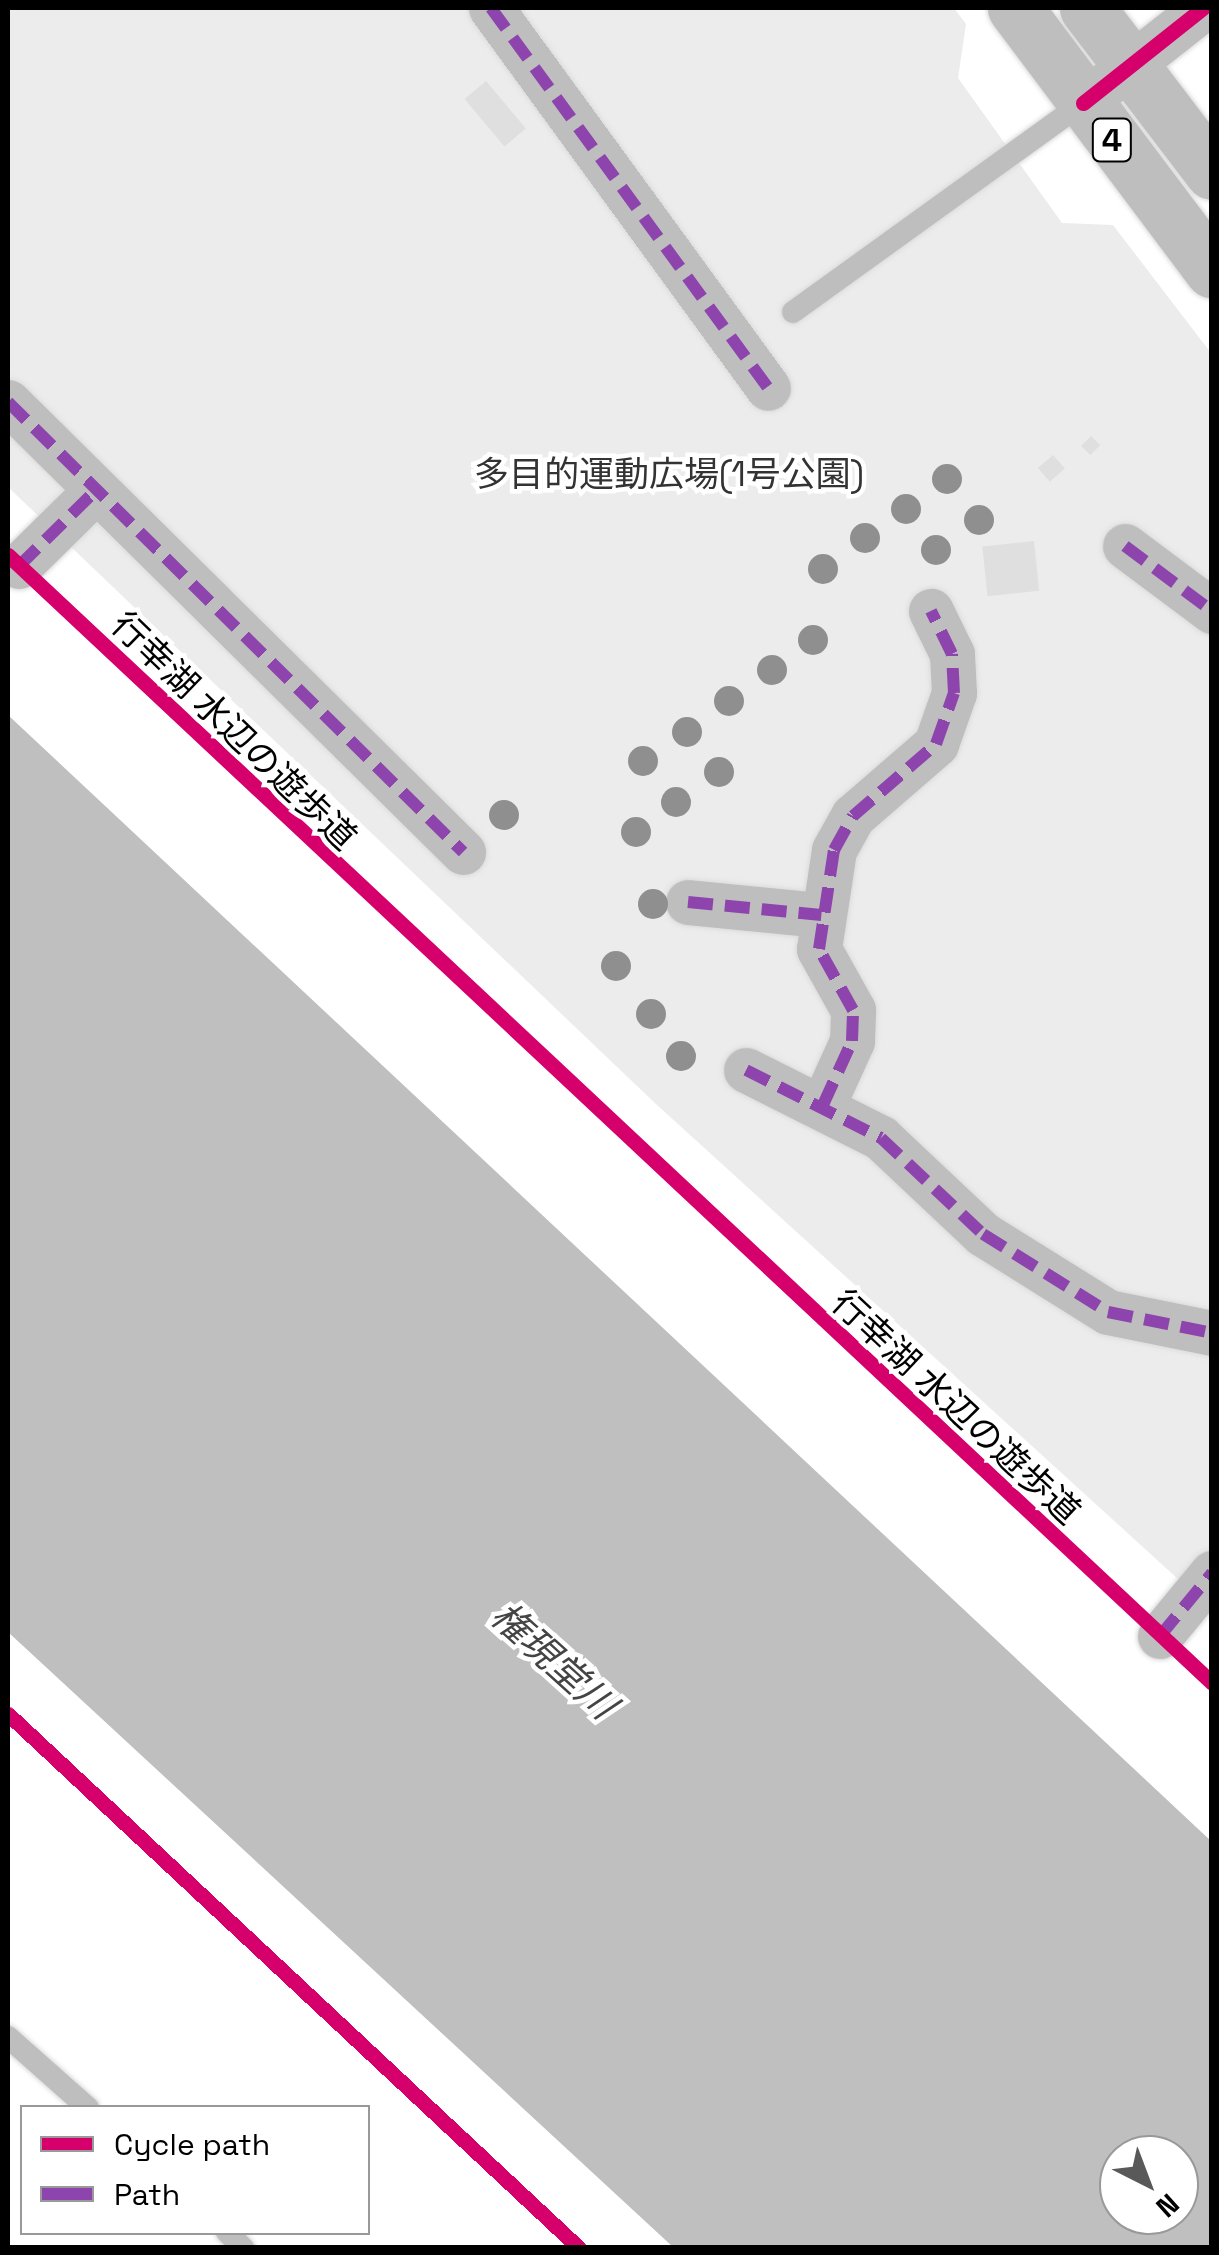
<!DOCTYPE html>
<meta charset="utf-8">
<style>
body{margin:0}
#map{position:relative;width:1219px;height:2255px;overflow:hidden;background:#fff;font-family:"Space Grotesk","Noto Sans JP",sans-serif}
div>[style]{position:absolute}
.green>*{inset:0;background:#ececec}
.water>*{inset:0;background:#bfbfbf}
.building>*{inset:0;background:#dfdfdf;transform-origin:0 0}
.roads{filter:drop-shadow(0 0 2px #dbdbdb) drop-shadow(0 0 2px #dbdbdb)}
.lane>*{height:22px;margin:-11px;padding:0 11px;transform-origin:11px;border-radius:11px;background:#bebebe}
.street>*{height:45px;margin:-22.5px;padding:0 22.5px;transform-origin:22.5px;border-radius:22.5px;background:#bebebe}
.highway>*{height:55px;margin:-27.5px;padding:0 27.5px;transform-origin:27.5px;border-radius:27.5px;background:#bebebe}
.quiet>*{height:12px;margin-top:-6px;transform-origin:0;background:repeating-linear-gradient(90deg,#8e44ad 0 25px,transparent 0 37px)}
.cycleway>*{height:15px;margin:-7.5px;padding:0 7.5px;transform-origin:7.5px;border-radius:7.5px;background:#d6006c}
.trees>*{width:30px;height:30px;margin:-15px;border-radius:50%;background:#8f8f8f}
span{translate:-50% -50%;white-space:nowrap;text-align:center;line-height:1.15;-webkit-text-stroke:9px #fff;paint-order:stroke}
.shield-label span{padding:2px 8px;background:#fff;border:2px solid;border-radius:8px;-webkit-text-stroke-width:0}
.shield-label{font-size:32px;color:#000;font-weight:700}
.park-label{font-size:35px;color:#333}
.street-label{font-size:35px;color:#000}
.water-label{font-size:38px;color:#444;font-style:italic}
.frame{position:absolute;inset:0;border:10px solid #000;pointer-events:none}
.legend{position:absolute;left:20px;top:2105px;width:350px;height:130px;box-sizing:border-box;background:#fff;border:2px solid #999;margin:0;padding:12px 18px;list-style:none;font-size:30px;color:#000}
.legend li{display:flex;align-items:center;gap:20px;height:50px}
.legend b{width:50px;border:2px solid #999}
.north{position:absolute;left:1099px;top:2135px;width:100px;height:100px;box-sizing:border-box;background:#fff;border:2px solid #999;border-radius:50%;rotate:138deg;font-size:28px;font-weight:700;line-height:40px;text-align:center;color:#000}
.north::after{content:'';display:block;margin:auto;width:35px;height:45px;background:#595959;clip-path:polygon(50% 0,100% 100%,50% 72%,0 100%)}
</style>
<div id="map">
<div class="green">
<i style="clip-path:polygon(8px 8px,954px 8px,966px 24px,958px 78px,1062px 223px,1113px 225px,1211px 353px,1211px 1609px,656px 1104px,8px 487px)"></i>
</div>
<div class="water">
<i style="clip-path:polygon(evenodd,8px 715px,1211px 1841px,1211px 2247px,673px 2247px,8px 1632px,8px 715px,1119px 2155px,1179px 2155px,1179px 2215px,1119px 2215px,1119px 2155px)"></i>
</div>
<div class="building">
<i style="left:486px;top:81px;width:62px;height:28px;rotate:50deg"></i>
<i style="left:1091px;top:436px;width:13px;height:14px;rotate:45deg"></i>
<i style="left:1053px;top:455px;width:18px;height:20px;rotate:49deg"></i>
<i style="left:1034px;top:541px;width:50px;height:52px;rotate:84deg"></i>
</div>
<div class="roads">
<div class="lane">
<i style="left:793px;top:312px;width:357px;rotate:-35.8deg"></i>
<i style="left:8px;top:2037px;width:107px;rotate:41.6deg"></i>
<i style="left:227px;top:2232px;width:23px;rotate:45deg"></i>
</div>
<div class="street">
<i style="left:491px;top:8px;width:470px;rotate:53.9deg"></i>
<i style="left:1104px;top:86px;width:126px;rotate:-38.2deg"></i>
<i style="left:8px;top:402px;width:640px;rotate:44.68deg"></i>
<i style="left:1125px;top:546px;width:109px;rotate:36.8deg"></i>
<i style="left:19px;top:566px;width:108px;rotate:-44.6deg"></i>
<i style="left:688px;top:902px;width:134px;rotate:5.6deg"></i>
<i style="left:746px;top:1070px;width:151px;rotate:26.7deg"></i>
<i style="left:881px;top:1138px;width:140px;rotate:43.3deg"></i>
<i style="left:983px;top:1234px;width:147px;rotate:32deg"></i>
<i style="left:1108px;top:1312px;width:106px;rotate:11.4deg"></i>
<i style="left:823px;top:1105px;width:70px;rotate:-65.6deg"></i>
<i style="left:852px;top:1041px;width:31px;rotate:-88deg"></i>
<i style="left:853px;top:1010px;width:70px;rotate:-119.1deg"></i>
<i style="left:819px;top:949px;width:100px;rotate:-81.4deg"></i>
<i style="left:834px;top:850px;width:39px;rotate:-61deg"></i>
<i style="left:853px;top:816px;width:110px;rotate:-40.9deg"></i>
<i style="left:936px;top:744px;width:54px;rotate:-70.6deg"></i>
<i style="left:954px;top:693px;width:39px;rotate:-93deg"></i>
<i style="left:952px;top:654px;width:48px;rotate:-116deg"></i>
<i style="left:1160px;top:1636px;width:82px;rotate:-50.5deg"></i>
</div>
<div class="highway">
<i style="left:1015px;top:8px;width:328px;rotate:53.1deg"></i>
<i style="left:1087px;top:8px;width:206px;rotate:52.7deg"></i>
</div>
</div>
<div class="quiet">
<i style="left:491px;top:8px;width:470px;rotate:53.9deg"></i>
<i style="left:8px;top:402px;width:640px;rotate:44.68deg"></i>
<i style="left:1125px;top:546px;width:109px;rotate:36.8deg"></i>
<i style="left:19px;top:566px;width:108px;rotate:-44.6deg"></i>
<i style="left:688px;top:902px;width:134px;rotate:5.6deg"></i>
<i style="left:746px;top:1070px;width:151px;rotate:26.7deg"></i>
<i style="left:881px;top:1138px;width:140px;rotate:43.3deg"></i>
<i style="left:983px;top:1234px;width:147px;rotate:32deg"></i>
<i style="left:1108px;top:1312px;width:106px;rotate:11.4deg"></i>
<i style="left:823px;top:1105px;width:70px;rotate:-65.6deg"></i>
<i style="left:852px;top:1041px;width:31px;rotate:-88deg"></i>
<i style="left:853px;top:1010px;width:70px;rotate:-119.1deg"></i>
<i style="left:819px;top:949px;width:100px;rotate:-81.4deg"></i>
<i style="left:834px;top:850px;width:39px;rotate:-61deg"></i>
<i style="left:853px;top:816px;width:110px;rotate:-40.9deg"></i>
<i style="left:936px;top:744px;width:54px;rotate:-70.6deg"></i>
<i style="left:954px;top:693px;width:39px;rotate:-93deg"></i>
<i style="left:952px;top:654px;width:48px;rotate:-116deg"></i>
<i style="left:1160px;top:1636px;width:82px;rotate:-50.5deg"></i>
</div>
<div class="cycleway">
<i style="left:1083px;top:103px;width:153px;rotate:-38.4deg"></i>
<i style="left:8px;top:555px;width:1650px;rotate:43.13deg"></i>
<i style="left:8px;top:1714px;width:782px;rotate:43.08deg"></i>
</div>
<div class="trees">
<i style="left:947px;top:479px"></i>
<i style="left:906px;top:509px"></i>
<i style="left:979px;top:520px"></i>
<i style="left:865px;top:538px"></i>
<i style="left:936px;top:550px"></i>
<i style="left:823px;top:569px"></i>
<i style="left:813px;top:640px"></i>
<i style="left:772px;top:670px"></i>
<i style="left:729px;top:701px"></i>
<i style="left:687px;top:732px"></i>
<i style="left:643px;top:761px"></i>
<i style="left:719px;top:772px"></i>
<i style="left:676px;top:802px"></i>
<i style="left:504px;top:815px"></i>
<i style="left:636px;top:832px"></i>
<i style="left:653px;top:904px"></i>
<i style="left:616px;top:966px"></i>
<i style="left:651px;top:1014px"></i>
<i style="left:681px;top:1056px"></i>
</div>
<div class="shield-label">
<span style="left:1112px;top:140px">4</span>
</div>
<div class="park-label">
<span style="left:669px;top:474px">多目的運動広場(1号公園)</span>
</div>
<div class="street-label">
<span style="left:234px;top:731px;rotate:44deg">行幸湖 水辺の遊歩道</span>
<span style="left:956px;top:1407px;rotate:43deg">行幸湖 水辺の遊歩道</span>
</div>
<div class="water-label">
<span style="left:553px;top:1661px;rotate:42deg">権現堂川</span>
</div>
<div class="frame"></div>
<ul class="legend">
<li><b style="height:12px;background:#d6006c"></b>Cycle path</li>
<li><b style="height:12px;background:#8e44ad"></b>Path</li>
</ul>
<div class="north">N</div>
</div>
